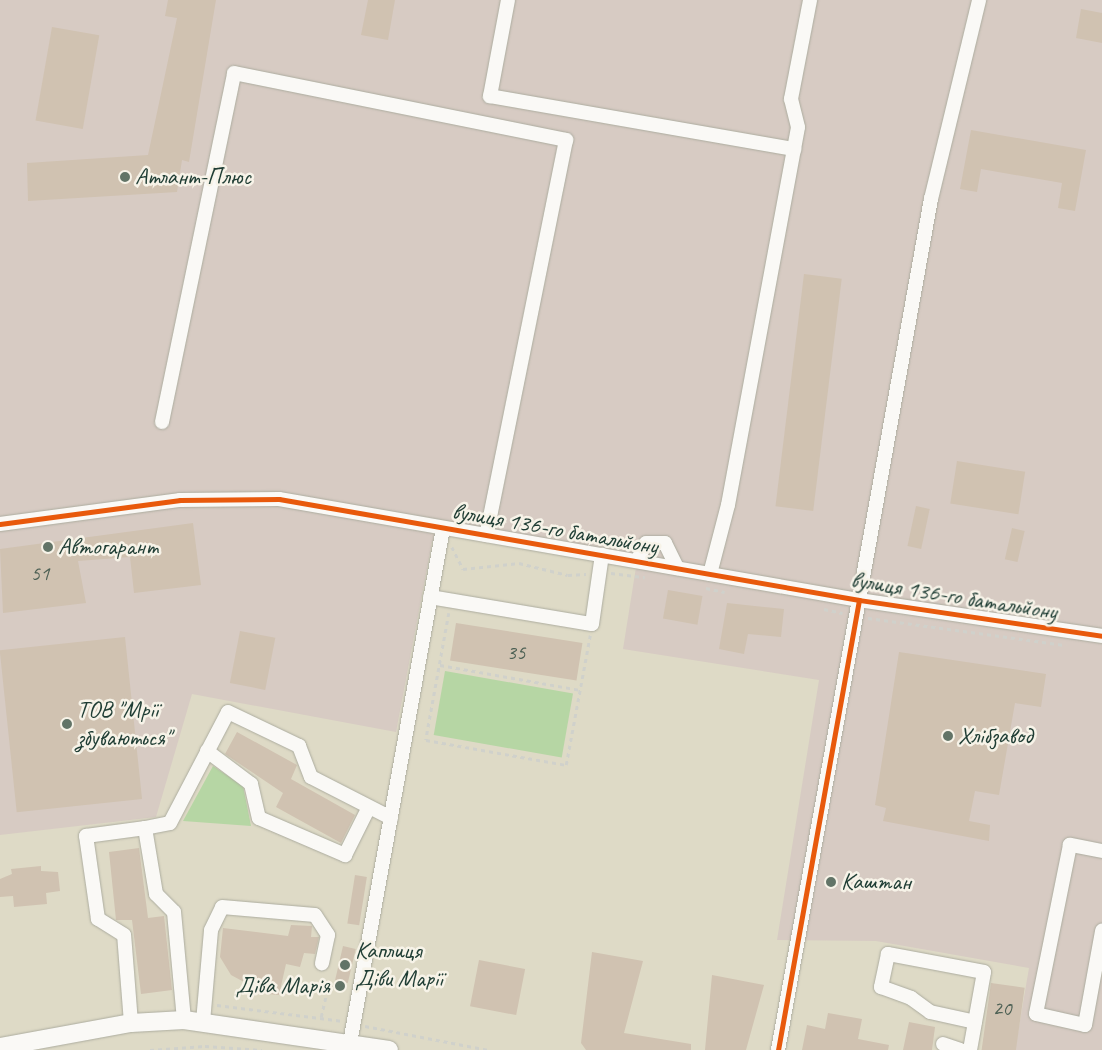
<!DOCTYPE html>
<meta charset="utf-8">
<style>
body{margin:0}
#map{position:relative;width:1102px;height:1050px;overflow:hidden;background:#dedac6;font-family:Caveat,sans-serif}
div>[style]{position:absolute}
.industrial>*{inset:0;background:#d7cbc3}
.green>*{inset:0;background:#b6d6a4;transform-origin:0 0}
.building>*{inset:0;background:#d0c2b1;transform-origin:0 0}
.path>*{height:2.5px;margin-top:-1.25px;transform-origin:0;background:repeating-linear-gradient(90deg,#d0d1cb 0 4px,transparent 0 8px)}
.roads{filter:drop-shadow(0 0 1px #acac9f) drop-shadow(0 0 1px #acac9f)}
.minor>*{height:14px;margin:-7px;padding:0 7px;transform-origin:7px;border-radius:7px;background:#faf9f6}
.major>*{height:18px;margin:-9px;padding:0 9px;transform-origin:9px;border-radius:9px;background:#faf9f6}
.cycleway>*{height:5px;margin:-2.5px;padding:0 2.5px;transform-origin:2.5px;border-radius:2.5px;background:#e8590c}
.dots>*{width:14px;height:14px;translate:-50% -50%;box-sizing:border-box;border:2px solid #f7f3e8;border-radius:50%}
span{translate:-50% -50%;white-space:nowrap;text-align:center;line-height:1.15;-webkit-text-stroke:5px #f7f3e8;paint-order:stroke}
.number-label{font-size:21px;color:#4d6054}
.number-label span{-webkit-text-stroke-width:0}
.poi-label{font-size:24px;color:#1f3d34}
.left{translate:0 -50%;text-align:left}
.right{translate:-100% -50%;text-align:right}
.street-label{font-size:24px;color:#1f3d34}
</style>
<div id="map">
<div class="industrial">
<i style="clip-path:polygon(0 0,1102px 0,1102px 1050px,1015px 1050px,1029px 968px,876px 941px,777px 940px,819px 680px,623px 649px,637px 561px,443px 528px,432px 542px,396px 732px,192px 694px,156px 817px,0 835px)"></i>
</div>
<div class="green">
<i style="left:445px;top:671px;width:130px;height:65px;rotate:10deg"></i>
<i style="clip-path:polygon(213px 766px,243px 786px,251px 826px,183px 821px)"></i>
</div>
<div class="building">
<i style="clip-path:polygon(168px 0,216px 0,189px 162px,182px 160px,177px 192px,28px 201px,27px 163px,148px 155px,177px 18px,165px 16px)"></i>
<i style="clip-path:polygon(368px 0,395px 0,388px 40px,361px 35px)"></i>
<i style="clip-path:polygon(1081px 9px,1102px 13px,1102px 43px,1076px 38px)"></i>
<i style="left:52px;top:27px;width:48px;height:95px;rotate:10deg"></i>
<i style="clip-path:polygon(971px 130px,1086px 150px,1075px 211px,1058px 208px,1062px 183px,981px 169px,977px 192px,960px 189px)"></i>
<i style="left:804px;top:274px;width:38px;height:234px;rotate:7deg"></i>
<i style="left:957px;top:461px;width:69px;height:43px;rotate:9deg"></i>
<i style="left:916px;top:506px;width:14px;height:41px;rotate:12deg"></i>
<i style="clip-path:polygon(193px 523px,201px 585px,134px 593px,130px 557px,78px 561px,86px 603px,3px 613px,0 549px)"></i>
<i style="left:1012px;top:528px;width:13px;height:32px;rotate:13deg"></i>
<i style="left:668px;top:590px;width:35px;height:29px;rotate:10deg"></i>
<i style="clip-path:polygon(727px 603px,784px 609px,781px 637px,748px 634px,744px 654px,719px 649px)"></i>
<i style="left:456px;top:623px;width:128px;height:38px;rotate:9deg"></i>
<i style="left:240px;top:631px;width:36px;height:53px;rotate:11deg"></i>
<i style="left:125px;top:637px;width:163px;height:126px;rotate:84deg"></i>
<i style="clip-path:polygon(899px 652px,1046px 674px,1041px 707px,1015px 703px,999px 795px,975px 791px,969px 821px,990px 825px,989px 841px,883px 821px,886px 808px,875px 805px)"></i>
<i style="clip-path:polygon(237px 732px,297px 765px,291px 779px,355px 815px,341px 843px,276px 807px,283px 793px,225px 754px)"></i>
<i style="clip-path:polygon(139px 848px,148px 918px,164px 916px,172px 990px,141px 994px,132px 920px,116px 920px,109px 852px)"></i>
<i style="clip-path:polygon(41px 866px,41px 871px,58px 872px,60px 891px,46px 893px,47px 904px,14px 907px,13px 896px,0 897px,0 879px,12px 874px,11px 869px)"></i>
<i style="left:355px;top:875px;width:12px;height:49px;rotate:9deg"></i>
<i style="clip-path:polygon(291px 925px,312px 926px,311px 937px,319px 937px,315px 954px,304px 953px,300px 967px,286px 964px,279px 995px,244px 992px,244px 982px,231px 975px,220px 957px,223px 928px,288px 936px)"></i>
<i style="left:343px;top:946px;width:13px;height:35px;rotate:13deg"></i>
<i style="clip-path:polygon(592px 952px,643px 961px,624px 1033px,691px 1044px,691px 1050px,586px 1050px,581px 1043px)"></i>
<i style="left:479px;top:960px;width:47px;height:47px;rotate:11deg"></i>
<i style="clip-path:polygon(712px 975px,764px 985px,746px 1050px,705px 1050px)"></i>
<i style="left:991px;top:983px;width:34px;height:68px;rotate:8deg"></i>
<i style="clip-path:polygon(828px 1013px,862px 1019px,858px 1039px,889px 1045px,888px 1050px,802px 1050px,807px 1025px,825px 1029px)"></i>
<i style="clip-path:polygon(909px 1022px,935px 1027px,932px 1050px,903px 1050px)"></i>
</div>
<div class="path">
<i style="left:452px;top:547px;width:25px;rotate:63deg"></i>
<i style="left:463px;top:569px;width:56px;rotate:-6.1deg"></i>
<i style="left:519px;top:563px;width:50px;rotate:13.8deg"></i>
<i style="left:568px;top:575px;width:18px;rotate:-3deg"></i>
<i style="left:611px;top:573px;width:34px;rotate:7deg"></i>
<i style="left:706px;top:588px;width:19px;rotate:12deg"></i>
<i style="left:824px;top:609px;width:19px;rotate:12deg"></i>
<i style="left:449px;top:613px;width:129px;rotate:100.3deg"></i>
<i style="left:426px;top:740px;width:142px;rotate:10.1deg"></i>
<i style="left:566px;top:765px;width:132px;rotate:-79.5deg"></i>
<i style="left:868px;top:618px;width:200px;rotate:7.8deg"></i>
<i style="left:440px;top:665px;width:142px;rotate:10.1deg"></i>
<i style="left:217px;top:1005px;width:127px;rotate:7.2deg"></i>
<i style="left:321px;top:1017px;width:39px;rotate:-77deg"></i>
<i style="left:365px;top:1026px;width:126px;rotate:11deg"></i>
<i style="left:150px;top:1050px;width:55px;rotate:-4.2deg"></i>
<i style="left:205px;top:1046px;width:57px;rotate:4deg"></i>
</div>
<div class="roads">
<div class="minor">
<i style="left:508px;top:0;width:98px;rotate:100.6deg"></i>
<i style="left:490px;top:96px;width:309px;rotate:9.9deg"></i>
<i style="left:162px;top:422px;width:356px;rotate:-78.3deg"></i>
<i style="left:234px;top:73px;width:339px;rotate:11.4deg"></i>
<i style="left:566px;top:140px;width:403px;rotate:101.4deg"></i>
<i style="left:0;top:524px;width:182px;rotate:-7.6deg"></i>
<i style="left:180px;top:500px;width:99px;rotate:-0.6deg"></i>
<i style="left:279px;top:499px;width:589px;rotate:9.88deg"></i>
<i style="left:859px;top:600px;width:246px;rotate:8.4deg"></i>
<i style="left:637px;top:561px;width:20px;rotate:-63deg"></i>
<i style="left:646px;top:543px;width:19px"></i>
<i style="left:665px;top:543px;width:28px;rotate:64deg"></i>
<i style="left:710px;top:574px;width:71px;rotate:-75.4deg"></i>
<i style="left:728px;top:505px;width:384px;rotate:-79.5deg"></i>
<i style="left:798px;top:127px;width:29px;rotate:-104deg"></i>
<i style="left:791px;top:99px;width:101px;rotate:-79.1deg"></i>
<i style="left:430px;top:597px;width:164px;rotate:9.5deg"></i>
<i style="left:592px;top:624px;width:70px;rotate:-81.8deg"></i>
<i style="left:207px;top:751px;width:55px;rotate:36.9deg"></i>
<i style="left:251px;top:784px;width:35px;rotate:77deg"></i>
<i style="left:259px;top:818px;width:94px;rotate:23.3deg"></i>
<i style="left:345px;top:855px;width:51px;rotate:-63.4deg"></i>
<i style="left:145px;top:828px;width:25px;rotate:-11deg"></i>
<i style="left:170px;top:823px;width:125px;rotate:-62.4deg"></i>
<i style="left:228px;top:712px;width:79px;rotate:25.6deg"></i>
<i style="left:299px;top:746px;width:33px;rotate:69deg"></i>
<i style="left:311px;top:777px;width:90px;rotate:27.1deg"></i>
<i style="left:1102px;top:851px;width:33px;rotate:-169deg"></i>
<i style="left:1070px;top:845px;width:172px;rotate:101.4deg"></i>
<i style="left:1036px;top:1014px;width:50px;rotate:12.7deg"></i>
<i style="left:1085px;top:1025px;width:96px;rotate:-79.7deg"></i>
<i style="left:203px;top:1022px;width:92px;rotate:-85deg"></i>
<i style="left:211px;top:930px;width:25px;rotate:-64deg"></i>
<i style="left:222px;top:907px;width:93px;rotate:4.9deg"></i>
<i style="left:315px;top:915px;width:24px;rotate:57deg"></i>
<i style="left:328px;top:935px;width:29px;rotate:102deg"></i>
<i style="left:131px;top:1023px;width:88px;rotate:-94.5deg"></i>
<i style="left:124px;top:935px;width:31px;rotate:-148deg"></i>
<i style="left:98px;top:919px;width:84px;rotate:-98.2deg"></i>
<i style="left:86px;top:836px;width:60px;rotate:-7.7deg"></i>
<i style="left:145px;top:828px;width:67px;rotate:80.5deg"></i>
<i style="left:156px;top:894px;width:25px;rotate:45deg"></i>
<i style="left:174px;top:912px;width:108px;rotate:84.7deg"></i>
<i style="left:350px;top:1043px;width:523px;rotate:-79.76deg"></i>
<i style="left:943px;top:1044px;width:18px;rotate:19deg"></i>
<i style="left:778px;top:1050px;width:865px;rotate:-79.81deg"></i>
<i style="left:931px;top:199px;width:205px;rotate:-76.4deg"></i>
<i style="left:970px;top:1050px;width:79px;rotate:-79.8deg"></i>
<i style="left:984px;top:972px;width:98px;rotate:-169.4deg"></i>
<i style="left:888px;top:954px;width:34px;rotate:102deg"></i>
<i style="left:881px;top:987px;width:32px;rotate:20deg"></i>
<i style="left:911px;top:998px;width:24px;rotate:36deg"></i>
<i style="left:930px;top:1012px;width:46px;rotate:12.5deg"></i>
</div>
<div class="major">
<i style="left:0;top:1047px;width:133px;rotate:-10.4deg"></i>
<i style="left:131px;top:1023px;width:53px;rotate:-3.2deg"></i>
<i style="left:184px;top:1020px;width:207px;rotate:8.3deg"></i>
</div>
</div>
<div class="cycleway">
<i style="left:0;top:524px;width:182px;rotate:-7.6deg"></i>
<i style="left:180px;top:500px;width:99px;rotate:-0.6deg"></i>
<i style="left:279px;top:499px;width:589px;rotate:9.88deg"></i>
<i style="left:859px;top:600px;width:246px;rotate:8.4deg"></i>
<i style="left:778px;top:1050px;width:457px;rotate:-79.8deg"></i>
</div>
<div class="dots">
<i style="left:125px;top:177px;background:#627467"></i>
<i style="left:48px;top:547px;background:#627467"></i>
<i style="left:67px;top:724px;background:#627467"></i>
<i style="left:948px;top:736px;background:#627467"></i>
<i style="left:831px;top:882px;background:#627467"></i>
<i style="left:345px;top:965px;background:#627467"></i>
<i style="left:340px;top:986px;background:#627467"></i>
</div>
<div class="number-label">
<span style="left:40px;top:573px">51</span>
<span style="left:516px;top:652px">35</span>
<span style="left:1002px;top:1008px">20</span>
</div>
<div class="poi-label">
<span class="left" style="left:135px;top:177px">Атлант-Плюс</span>
<span class="left" style="left:58px;top:547px">Автогарант</span>
<span class="left" style="left:77px;top:724px">ТОВ "Мрії<br>збуваються"</span>
<span class="left" style="left:958px;top:736px">Хлібзавод</span>
<span class="left" style="left:841px;top:882px">Каштан</span>
<span class="left" style="left:355px;top:965px">Каплиця<br>Діви Марії</span>
<span class="right" style="left:330px;top:986px">Діва Марія</span>
</div>
<div class="street-label">
<span style="left:555px;top:529px;rotate:10deg">вулиця 136-го батальйону</span>
<span style="left:954px;top:596px;rotate:9deg">вулиця 136-го батальйону</span>
</div>
</div>
